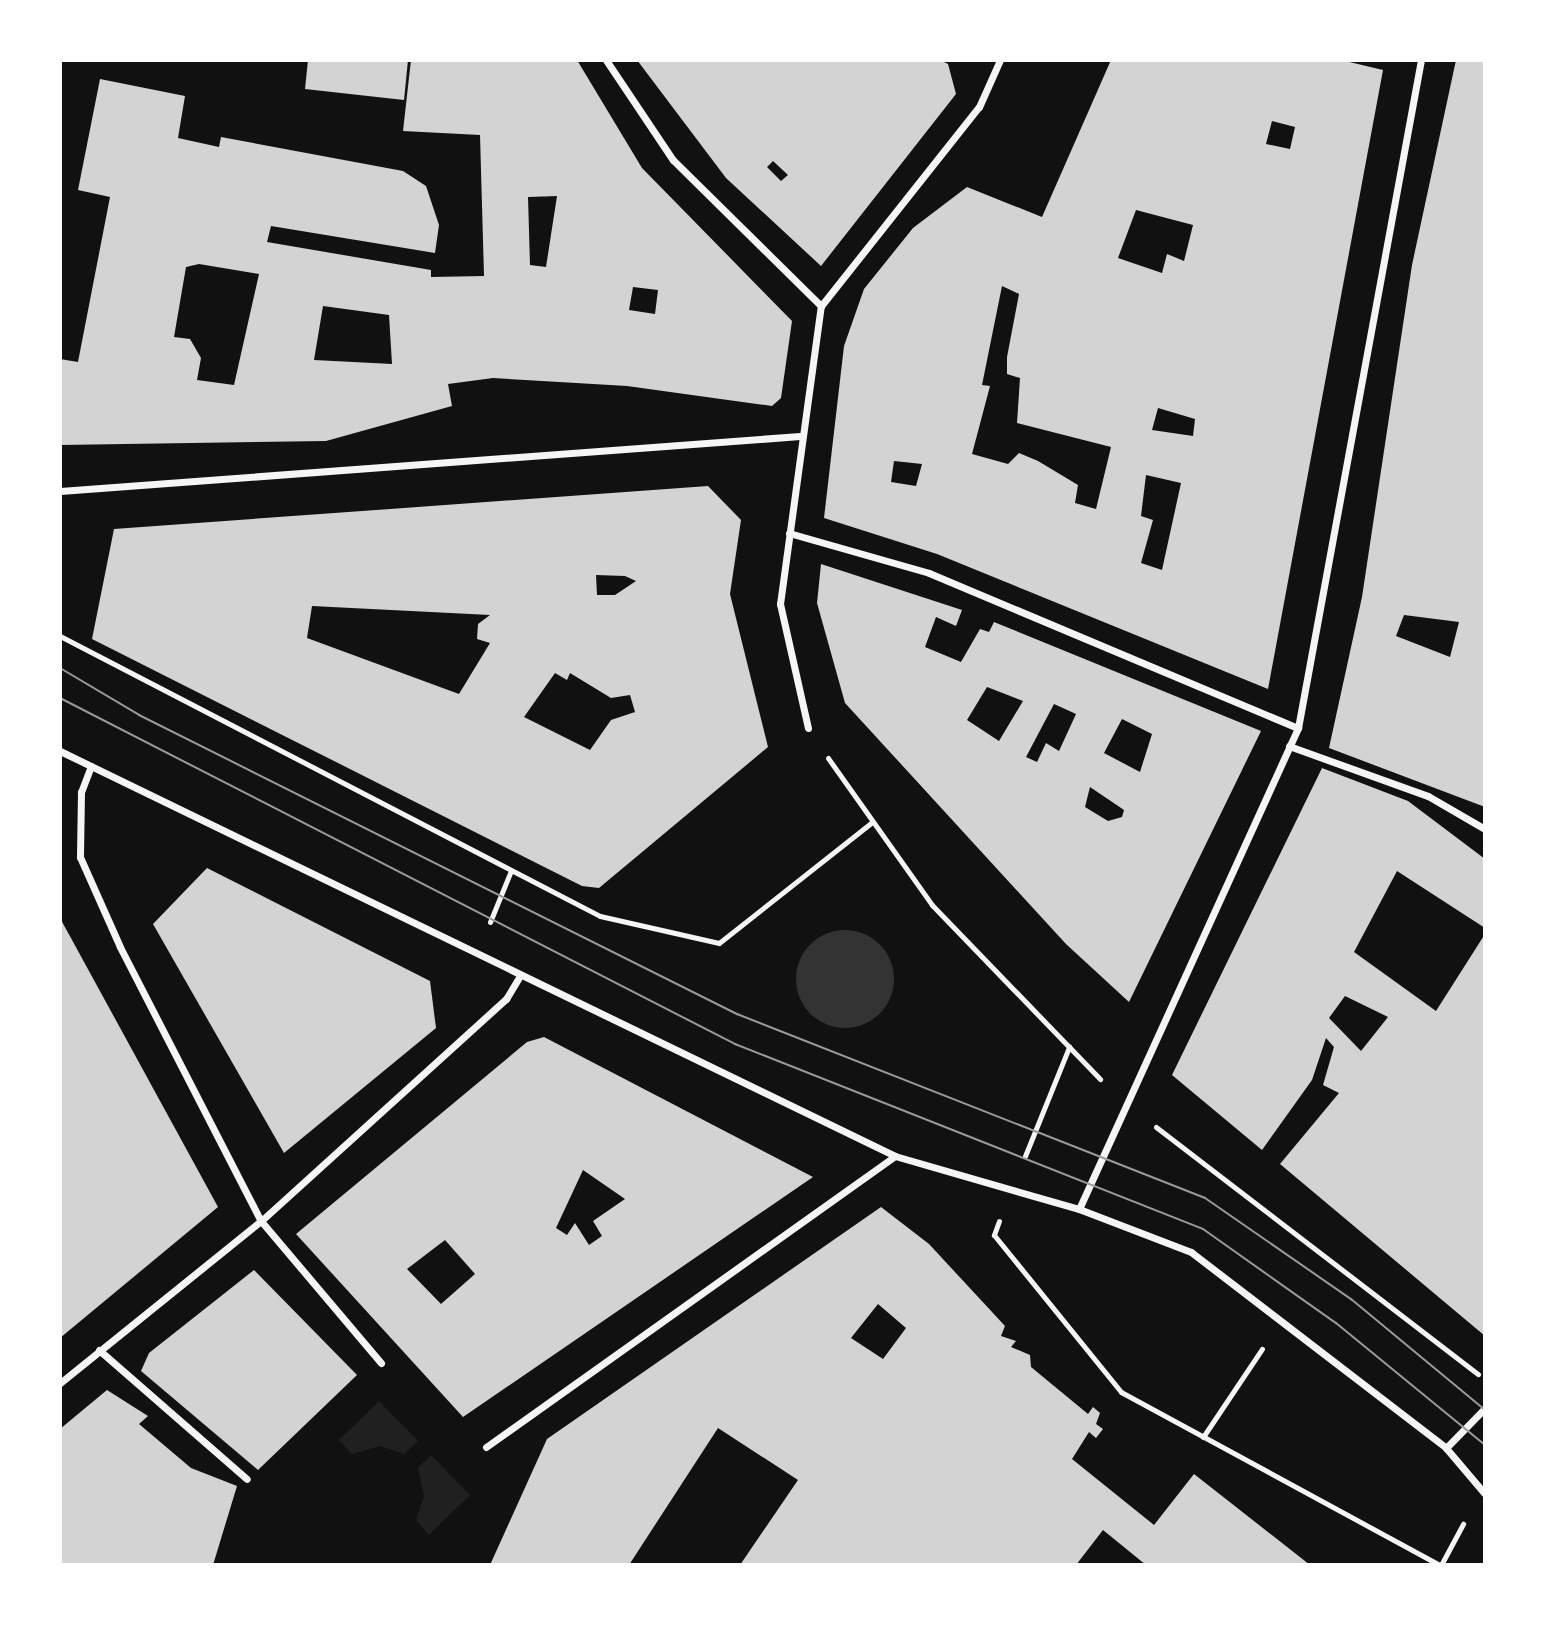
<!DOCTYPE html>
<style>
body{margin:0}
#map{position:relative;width:1545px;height:1625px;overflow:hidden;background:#111;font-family:"PT Sans",sans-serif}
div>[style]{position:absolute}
.green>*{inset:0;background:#202020}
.water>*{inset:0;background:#333}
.round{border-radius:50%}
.building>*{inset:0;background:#d3d3d3}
.path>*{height:5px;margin:-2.5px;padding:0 2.5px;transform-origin:2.5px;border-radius:2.5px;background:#f5f5f5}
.pedestrian>*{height:7px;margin:-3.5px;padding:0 3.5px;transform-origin:3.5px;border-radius:3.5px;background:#f5f5f5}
.tram>*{height:2px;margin:-1px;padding:0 1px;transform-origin:1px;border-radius:1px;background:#9a9a9a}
span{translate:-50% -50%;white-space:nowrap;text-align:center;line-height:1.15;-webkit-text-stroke:6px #fff;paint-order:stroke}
.frame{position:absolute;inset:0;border:62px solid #fff;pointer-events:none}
</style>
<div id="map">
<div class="green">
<i style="clip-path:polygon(379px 1401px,418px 1441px,404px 1454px,380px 1446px,352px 1454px,339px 1440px)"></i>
<i style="clip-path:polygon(431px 1455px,470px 1495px,429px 1535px,416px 1520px,424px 1496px,418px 1468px)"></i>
</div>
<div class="water">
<i class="round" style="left:796px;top:930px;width:98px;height:98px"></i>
</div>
<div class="building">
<i style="clip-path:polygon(308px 60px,408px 60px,404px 100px,305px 89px)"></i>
<i style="clip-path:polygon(evenodd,411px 60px,577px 60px,642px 168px,792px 321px,781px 398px,772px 406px,627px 386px,493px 378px,448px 384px,452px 406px,326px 441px,60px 445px,60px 359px,78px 362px,110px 197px,78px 190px,100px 79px,185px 96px,178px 138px,219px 147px,221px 137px,403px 171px,426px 186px,439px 225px,435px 253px,271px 226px,267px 242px,431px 270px,431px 277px,484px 276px,480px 135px,403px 131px,411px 60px,557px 196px,546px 267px,530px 265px,528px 197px,557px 196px,411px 60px,199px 264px,259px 274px,234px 385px,197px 380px,201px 358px,190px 339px,174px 337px,186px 267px,199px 264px,411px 60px,633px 287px,658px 290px,655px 314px,629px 310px,633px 287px,411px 60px,323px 306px,389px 315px,392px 364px,314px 360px,323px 306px)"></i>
<i style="clip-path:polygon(evenodd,637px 60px,940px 60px,948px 64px,956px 94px,821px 266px,726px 178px,637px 60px,773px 161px,788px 175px,781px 181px,767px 167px,773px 161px)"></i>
<i style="clip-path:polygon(evenodd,1111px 60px,1341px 60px,1383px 70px,1268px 689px,937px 554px,824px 518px,844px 346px,864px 289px,913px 228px,967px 187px,1042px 217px,1111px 60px,1272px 121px,1295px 127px,1290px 149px,1266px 144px,1272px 121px,1111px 60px,1136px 210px,1193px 225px,1184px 261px,1167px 254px,1162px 273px,1118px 258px,1136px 210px,1111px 60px,1002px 286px,1019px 294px,1007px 357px,1007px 374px,1020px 378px,1017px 423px,1111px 447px,1096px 509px,1075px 503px,1078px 485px,1038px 461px,1019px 453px,1008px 464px,972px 454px,990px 386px,982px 385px,1002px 286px,1111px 60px,1158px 408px,1195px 419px,1193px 436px,1152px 430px,1158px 408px,1111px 60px,894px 461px,922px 464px,916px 486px,891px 482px,894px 461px,1111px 60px,1146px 475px,1181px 483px,1162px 570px,1141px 563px,1153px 520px,1141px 516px,1146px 475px)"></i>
<i style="clip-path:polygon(evenodd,1456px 60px,1485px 60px,1485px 807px,1329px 748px,1362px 597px,1412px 265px,1456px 60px,1404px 615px,1459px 622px,1450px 657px,1396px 636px,1404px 615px)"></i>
<i style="clip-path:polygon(evenodd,708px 486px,741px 520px,730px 594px,768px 747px,599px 888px,582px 886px,92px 639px,114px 529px,708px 486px,596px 575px,625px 576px,636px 581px,615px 595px,597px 595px,596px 575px,708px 486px,312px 606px,490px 615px,478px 624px,477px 639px,490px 643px,459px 694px,307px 638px,312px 606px,708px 486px,555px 673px,567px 680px,570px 673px,611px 698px,630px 695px,635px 712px,611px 720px,590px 750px,524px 717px,555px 673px)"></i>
<i style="clip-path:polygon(evenodd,821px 564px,962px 610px,956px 626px,936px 617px,925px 647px,961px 662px,980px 629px,989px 632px,994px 622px,1261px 731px,1129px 1002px,1066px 944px,845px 703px,817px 603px,821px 564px,987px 687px,1023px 701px,999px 741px,967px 720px,987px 687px,821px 564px,1054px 704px,1076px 714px,1059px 751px,1046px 743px,1037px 762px,1026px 757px,1054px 704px,821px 564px,1122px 719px,1152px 734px,1140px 772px,1104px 753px,1122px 719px,821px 564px,1090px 787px,1124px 810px,1122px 817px,1108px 821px,1085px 807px,1090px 787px)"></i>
<i style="clip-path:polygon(evenodd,1322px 768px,1408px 801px,1485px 859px,1485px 928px,1397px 871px,1354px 952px,1436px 1011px,1485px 934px,1485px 1336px,1280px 1164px,1339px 1093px,1323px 1085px,1334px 1047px,1326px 1038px,1312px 1080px,1262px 1150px,1172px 1075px,1322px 768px,1345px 996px,1388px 1017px,1361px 1051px,1329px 1018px,1345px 996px)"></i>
<i style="clip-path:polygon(207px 868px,430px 981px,436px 1028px,284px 1153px,153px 924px)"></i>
<i style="clip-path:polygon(60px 918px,218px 1207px,60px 1338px)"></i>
<i style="clip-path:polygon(evenodd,544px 1037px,813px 1177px,463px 1417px,296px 1234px,527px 1042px,544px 1037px,583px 1170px,625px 1199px,593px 1221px,602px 1236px,589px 1245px,575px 1223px,567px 1235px,556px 1228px,583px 1170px,544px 1037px,445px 1240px,475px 1274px,441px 1304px,407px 1269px,445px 1240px)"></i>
<i style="clip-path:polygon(evenodd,881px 1207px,929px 1244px,1005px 1326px,1001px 1336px,1016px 1341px,1011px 1347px,1030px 1355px,1031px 1367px,1088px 1414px,1093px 1407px,1100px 1413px,1096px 1424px,1103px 1429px,1096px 1438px,1089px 1432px,1072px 1459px,1154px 1525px,1194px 1474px,1310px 1565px,1146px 1565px,1103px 1530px,1076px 1565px,740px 1565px,798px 1480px,718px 1428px,629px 1565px,490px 1565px,547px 1439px,881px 1207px,878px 1304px,906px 1328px,883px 1359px,851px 1338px,878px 1304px)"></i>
<i style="clip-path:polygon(254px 1270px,357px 1375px,258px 1470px,141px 1371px,149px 1353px)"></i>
<i style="clip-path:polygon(107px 1390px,148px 1416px,139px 1424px,191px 1468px,237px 1486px,213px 1565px,60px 1565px,60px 1429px)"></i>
</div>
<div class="path">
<i style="left:60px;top:636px;width:608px;rotate:27.41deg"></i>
<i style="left:600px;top:916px;width:122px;rotate:12.8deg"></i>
<i style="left:719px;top:943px;width:194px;rotate:-38.3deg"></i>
<i style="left:828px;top:758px;width:180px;rotate:54.7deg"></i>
<i style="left:932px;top:905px;width:242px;rotate:46deg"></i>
<i style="left:490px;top:922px;width:53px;rotate:-67.8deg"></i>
<i style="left:1156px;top:1127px;width:406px;rotate:37.5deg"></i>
<i style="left:1025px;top:1156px;width:118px;rotate:-68deg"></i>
<i style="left:999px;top:1221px;width:15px;rotate:110deg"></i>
<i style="left:994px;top:1235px;width:202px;rotate:51deg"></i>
<i style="left:1121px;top:1392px;width:362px;rotate:28.5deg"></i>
<i style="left:1203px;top:1437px;width:106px;rotate:-56.2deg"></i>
<i style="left:1441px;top:1565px;width:47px;rotate:-61.8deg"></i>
</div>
<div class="pedestrian">
<i style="left:606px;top:60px;width:120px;rotate:56.2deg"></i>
<i style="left:673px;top:160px;width:208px;rotate:44.6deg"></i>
<i style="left:60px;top:491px;width:742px;rotate:-4.25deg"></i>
<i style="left:789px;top:533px;width:146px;rotate:15.9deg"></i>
<i style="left:929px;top:573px;width:400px;rotate:22.8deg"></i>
<i style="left:808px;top:728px;width:127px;rotate:-102.7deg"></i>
<i style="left:780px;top:604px;width:301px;rotate:-82.2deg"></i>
<i style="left:821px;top:306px;width:254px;rotate:-51.6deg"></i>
<i style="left:979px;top:107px;width:51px;rotate:-65.9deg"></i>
<i style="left:1289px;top:746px;width:148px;rotate:19.8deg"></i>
<i style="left:1428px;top:796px;width:66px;rotate:30.1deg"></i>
<i style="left:60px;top:751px;width:928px;rotate:25.87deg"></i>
<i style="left:895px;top:1156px;width:191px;rotate:16.1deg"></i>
<i style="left:1079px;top:1209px;width:120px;rotate:21deg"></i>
<i style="left:1191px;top:1252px;width:322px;rotate:37.5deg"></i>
<i style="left:1446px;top:1448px;width:60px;rotate:49.7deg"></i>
<i style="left:91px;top:766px;width:28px;rotate:111deg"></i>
<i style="left:81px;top:792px;width:65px;rotate:90.9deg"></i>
<i style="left:80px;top:857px;width:98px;rotate:66deg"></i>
<i style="left:120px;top:947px;width:308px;rotate:62.8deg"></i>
<i style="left:261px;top:1221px;width:186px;rotate:49.8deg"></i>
<i style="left:1079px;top:1209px;width:529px;rotate:-65.52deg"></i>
<i style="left:1298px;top:728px;width:679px;rotate:-79.57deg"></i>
<i style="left:99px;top:1350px;width:196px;rotate:41.1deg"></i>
<i style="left:60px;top:1383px;width:258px;rotate:-38.9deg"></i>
<i style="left:261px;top:1221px;width:331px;rotate:-42.2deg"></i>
<i style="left:506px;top:999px;width:26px;rotate:-59deg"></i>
<i style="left:486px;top:1447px;width:502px;rotate:-35.43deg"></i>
<i style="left:1446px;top:1448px;width:56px;rotate:-45.7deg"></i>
</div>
<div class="tram">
<i style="left:60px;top:668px;width:92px;rotate:30.7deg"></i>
<i style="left:139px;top:715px;width:669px;rotate:26.57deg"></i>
<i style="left:737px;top:1014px;width:503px;rotate:21.46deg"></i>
<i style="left:1205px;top:1198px;width:178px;rotate:34.7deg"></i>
<i style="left:1351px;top:1299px;width:174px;rotate:39.6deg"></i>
<i style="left:60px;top:698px;width:759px;rotate:27.14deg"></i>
<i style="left:735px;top:1044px;width:503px;rotate:21.57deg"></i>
<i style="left:1203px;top:1229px;width:163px;rotate:35.3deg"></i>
<i style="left:1336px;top:1323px;width:193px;rotate:39.3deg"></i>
</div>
<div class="frame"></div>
</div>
